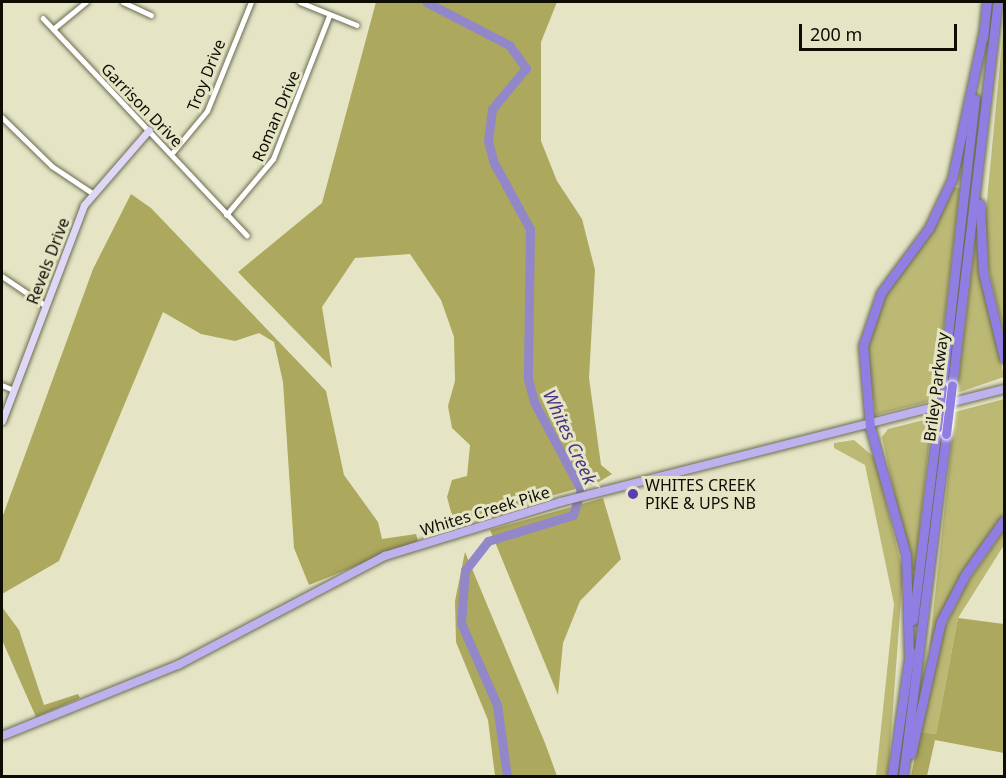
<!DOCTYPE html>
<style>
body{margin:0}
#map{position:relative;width:1006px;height:778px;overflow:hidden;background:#e5e5c6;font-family:"Noto Sans",sans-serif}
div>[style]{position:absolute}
.green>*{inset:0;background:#bcb975}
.forest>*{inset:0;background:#aca85d}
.river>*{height:9px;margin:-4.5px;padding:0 4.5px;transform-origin:4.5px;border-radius:4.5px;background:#9187c9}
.roads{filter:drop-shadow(0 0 2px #6d6c51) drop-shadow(0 0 2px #6d6c51)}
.street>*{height:4.5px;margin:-2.25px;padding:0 2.25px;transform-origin:2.25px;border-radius:2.25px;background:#fff}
.secondary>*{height:7px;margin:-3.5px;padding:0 3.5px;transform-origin:3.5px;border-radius:3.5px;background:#ded8f6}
.primary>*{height:8px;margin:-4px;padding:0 4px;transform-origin:4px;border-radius:4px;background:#bdb2ee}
.highway>*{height:9px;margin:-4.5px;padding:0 4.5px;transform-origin:4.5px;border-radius:4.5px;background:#917ee2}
.bridges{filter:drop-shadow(0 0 2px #fff) drop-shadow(0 0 2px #fff)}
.highway-bridge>*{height:9px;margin:-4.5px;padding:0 4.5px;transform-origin:4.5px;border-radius:4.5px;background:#917ee2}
.dots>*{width:16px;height:16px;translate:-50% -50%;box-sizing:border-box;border:3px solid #e5e5c6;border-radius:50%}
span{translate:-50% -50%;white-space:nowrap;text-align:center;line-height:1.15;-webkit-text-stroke:6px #e5e5c6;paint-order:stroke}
.street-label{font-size:16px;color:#0e0d04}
.poi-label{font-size:16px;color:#0e0d04}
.left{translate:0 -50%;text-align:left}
.water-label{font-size:18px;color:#473383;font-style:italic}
.frame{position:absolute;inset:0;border:3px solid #0e0d04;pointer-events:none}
.scale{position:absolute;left:799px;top:24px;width:158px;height:27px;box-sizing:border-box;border:3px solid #0e0d04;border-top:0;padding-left:8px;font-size:18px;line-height:21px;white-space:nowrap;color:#0e0d04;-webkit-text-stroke:4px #e5e5c6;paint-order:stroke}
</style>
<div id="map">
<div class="green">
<i style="clip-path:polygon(1004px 22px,1003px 227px,1004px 332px,989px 270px,985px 221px)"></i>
<i style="clip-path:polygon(952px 187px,960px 188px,935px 400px,876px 415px,866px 348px,883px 296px,935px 224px)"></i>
<i style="clip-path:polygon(976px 242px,1004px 377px,957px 393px,975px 242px)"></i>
<i style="clip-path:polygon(1004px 399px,1004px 514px,940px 616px,929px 651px,955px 412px)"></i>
<i style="clip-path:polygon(932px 418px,915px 570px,911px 571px,882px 437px,888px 429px)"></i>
<i style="clip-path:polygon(854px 440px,875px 458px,903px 572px,888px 776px,876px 776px,894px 604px,865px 465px,834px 448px,834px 443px)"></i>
<i style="clip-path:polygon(1004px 530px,1004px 545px,958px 618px,936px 734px,920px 732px,941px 635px,966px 585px)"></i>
</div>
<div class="forest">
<i style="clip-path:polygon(376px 2px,557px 2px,541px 42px,541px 141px,557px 181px,582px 219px,595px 270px,589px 378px,601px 465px,612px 474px,597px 483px,454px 523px,447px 497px,452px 480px,467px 476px,470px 445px,452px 428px,448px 406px,455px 381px,454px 337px,441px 300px,410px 254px,355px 258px,322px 307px,332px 368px,238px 272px,322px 203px)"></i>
<i style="clip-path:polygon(131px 194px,151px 208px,326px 391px,344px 475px,378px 522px,382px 539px,416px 534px,418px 541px,309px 585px,294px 548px,283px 382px,274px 342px,259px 333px,235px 341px,201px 334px,163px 312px,59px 561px,2px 594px,2px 518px,93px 269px)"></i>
<i style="clip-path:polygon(603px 498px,621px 559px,580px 601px,563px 643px,558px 695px,490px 530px)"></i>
<i style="clip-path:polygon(465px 552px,545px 743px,557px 776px,495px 776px,488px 720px,456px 642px,455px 601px)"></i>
<i style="clip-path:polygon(2px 607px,19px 630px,44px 705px,78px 694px,80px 698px,36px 717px,2px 640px)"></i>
<i style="clip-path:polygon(958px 618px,1004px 624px,1004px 753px,935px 740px,927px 776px,911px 776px,920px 732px,936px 734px)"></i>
</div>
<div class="river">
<i style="left:426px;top:2px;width:93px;rotate:27.4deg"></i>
<i style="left:509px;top:45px;width:29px;rotate:54deg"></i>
<i style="left:526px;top:68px;width:53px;rotate:129.7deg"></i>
<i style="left:492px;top:109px;width:32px;rotate:97deg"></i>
<i style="left:488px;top:141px;width:23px;rotate:75deg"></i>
<i style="left:494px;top:163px;width:75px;rotate:61.4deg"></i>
<i style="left:530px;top:229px;width:150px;rotate:90.8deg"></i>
<i style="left:528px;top:379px;width:24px;rotate:75deg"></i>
<i style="left:534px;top:402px;width:100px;rotate:61.9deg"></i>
<i style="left:581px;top:490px;width:26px;rotate:108deg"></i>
<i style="left:573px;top:515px;width:89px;rotate:163deg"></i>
<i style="left:488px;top:541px;width:37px;rotate:128deg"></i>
<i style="left:465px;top:570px;width:53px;rotate:94.3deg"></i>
<i style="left:461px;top:623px;width:90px;rotate:66.3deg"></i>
<i style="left:497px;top:705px;width:72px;rotate:82deg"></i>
</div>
<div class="roads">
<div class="street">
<i style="left:123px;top:2px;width:31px;rotate:25deg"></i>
<i style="left:300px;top:2px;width:61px;rotate:22deg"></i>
<i style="left:43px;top:18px;width:298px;rotate:46.8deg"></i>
<i style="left:53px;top:29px;width:43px;rotate:-39.3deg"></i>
<i style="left:2px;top:117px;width:70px;rotate:44.4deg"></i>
<i style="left:52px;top:166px;width:47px;rotate:33.7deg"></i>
<i style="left:173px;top:152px;width:53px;rotate:-50.3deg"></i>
<i style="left:207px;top:111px;width:118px;rotate:-68deg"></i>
<i style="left:226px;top:215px;width:73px;rotate:-50deg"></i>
<i style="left:273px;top:159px;width:154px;rotate:-68.6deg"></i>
<i style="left:2px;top:276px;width:52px;rotate:34deg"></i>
<i style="left:2px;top:385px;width:13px;rotate:23deg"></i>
</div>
<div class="secondary">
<i style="left:2px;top:421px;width:231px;rotate:-69.2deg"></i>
<i style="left:84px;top:205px;width:99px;rotate:-49.1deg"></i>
</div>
<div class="primary">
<i style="left:2px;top:736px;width:190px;rotate:-22deg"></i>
<i style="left:178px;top:665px;width:234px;rotate:-27.8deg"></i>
<i style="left:385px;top:556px;width:184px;rotate:-17.1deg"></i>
<i style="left:561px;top:502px;width:457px;rotate:-14.3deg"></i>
</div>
<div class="highway">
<i style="left:983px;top:38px;width:36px;rotate:-84deg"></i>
<i style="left:980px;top:204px;width:68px;rotate:87.5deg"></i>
<i style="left:983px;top:272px;width:89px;rotate:76.3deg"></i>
<i style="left:952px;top:385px;width:386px;rotate:-83.2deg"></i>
<i style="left:942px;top:387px;width:290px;rotate:-83.5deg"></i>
<i style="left:913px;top:620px;width:193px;rotate:-82.9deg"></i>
<i style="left:909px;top:656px;width:101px;rotate:-91.7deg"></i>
<i style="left:906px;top:555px;width:133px;rotate:-105.7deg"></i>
<i style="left:870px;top:427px;width:81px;rotate:-94.9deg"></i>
<i style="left:863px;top:346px;width:56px;rotate:-71.2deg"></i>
<i style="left:881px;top:293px;width:81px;rotate:-53.6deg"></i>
<i style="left:929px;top:228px;width:54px;rotate:-64.9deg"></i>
<i style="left:952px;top:179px;width:148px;rotate:-77.9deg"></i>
<i style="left:911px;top:754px;width:136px;rotate:-77.3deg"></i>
<i style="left:941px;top:621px;width:52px;rotate:-62.4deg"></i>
<i style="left:965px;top:575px;width:67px;rotate:-54.7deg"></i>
<i style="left:892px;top:776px;width:126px;rotate:-81.8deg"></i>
<i style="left:903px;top:776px;width:345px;rotate:-82.8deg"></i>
</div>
</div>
<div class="bridges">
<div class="highway-bridge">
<i style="left:937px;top:428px;width:41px;rotate:-83deg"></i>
<i style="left:946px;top:434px;width:49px;rotate:-83deg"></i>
</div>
</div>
<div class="dots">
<i style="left:633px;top:494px;background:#5d3bb3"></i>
</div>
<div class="street-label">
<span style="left:206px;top:75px;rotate:-68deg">Troy Drive</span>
<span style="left:142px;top:105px;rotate:46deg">Garrison Drive</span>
<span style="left:276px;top:116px;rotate:-67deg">Roman Drive</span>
<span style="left:48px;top:261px;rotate:-69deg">Revels Drive</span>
<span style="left:936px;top:387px;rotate:-83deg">Briley Parkway</span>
<span style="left:485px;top:511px;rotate:-17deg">Whites Creek Pike</span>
</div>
<div class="poi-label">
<span class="left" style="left:645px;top:494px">WHITES CREEK<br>PIKE &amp; UPS NB</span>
</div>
<div class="water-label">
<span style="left:570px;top:437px;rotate:65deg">Whites Creek</span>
</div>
<div class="frame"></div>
<div class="scale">200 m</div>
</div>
